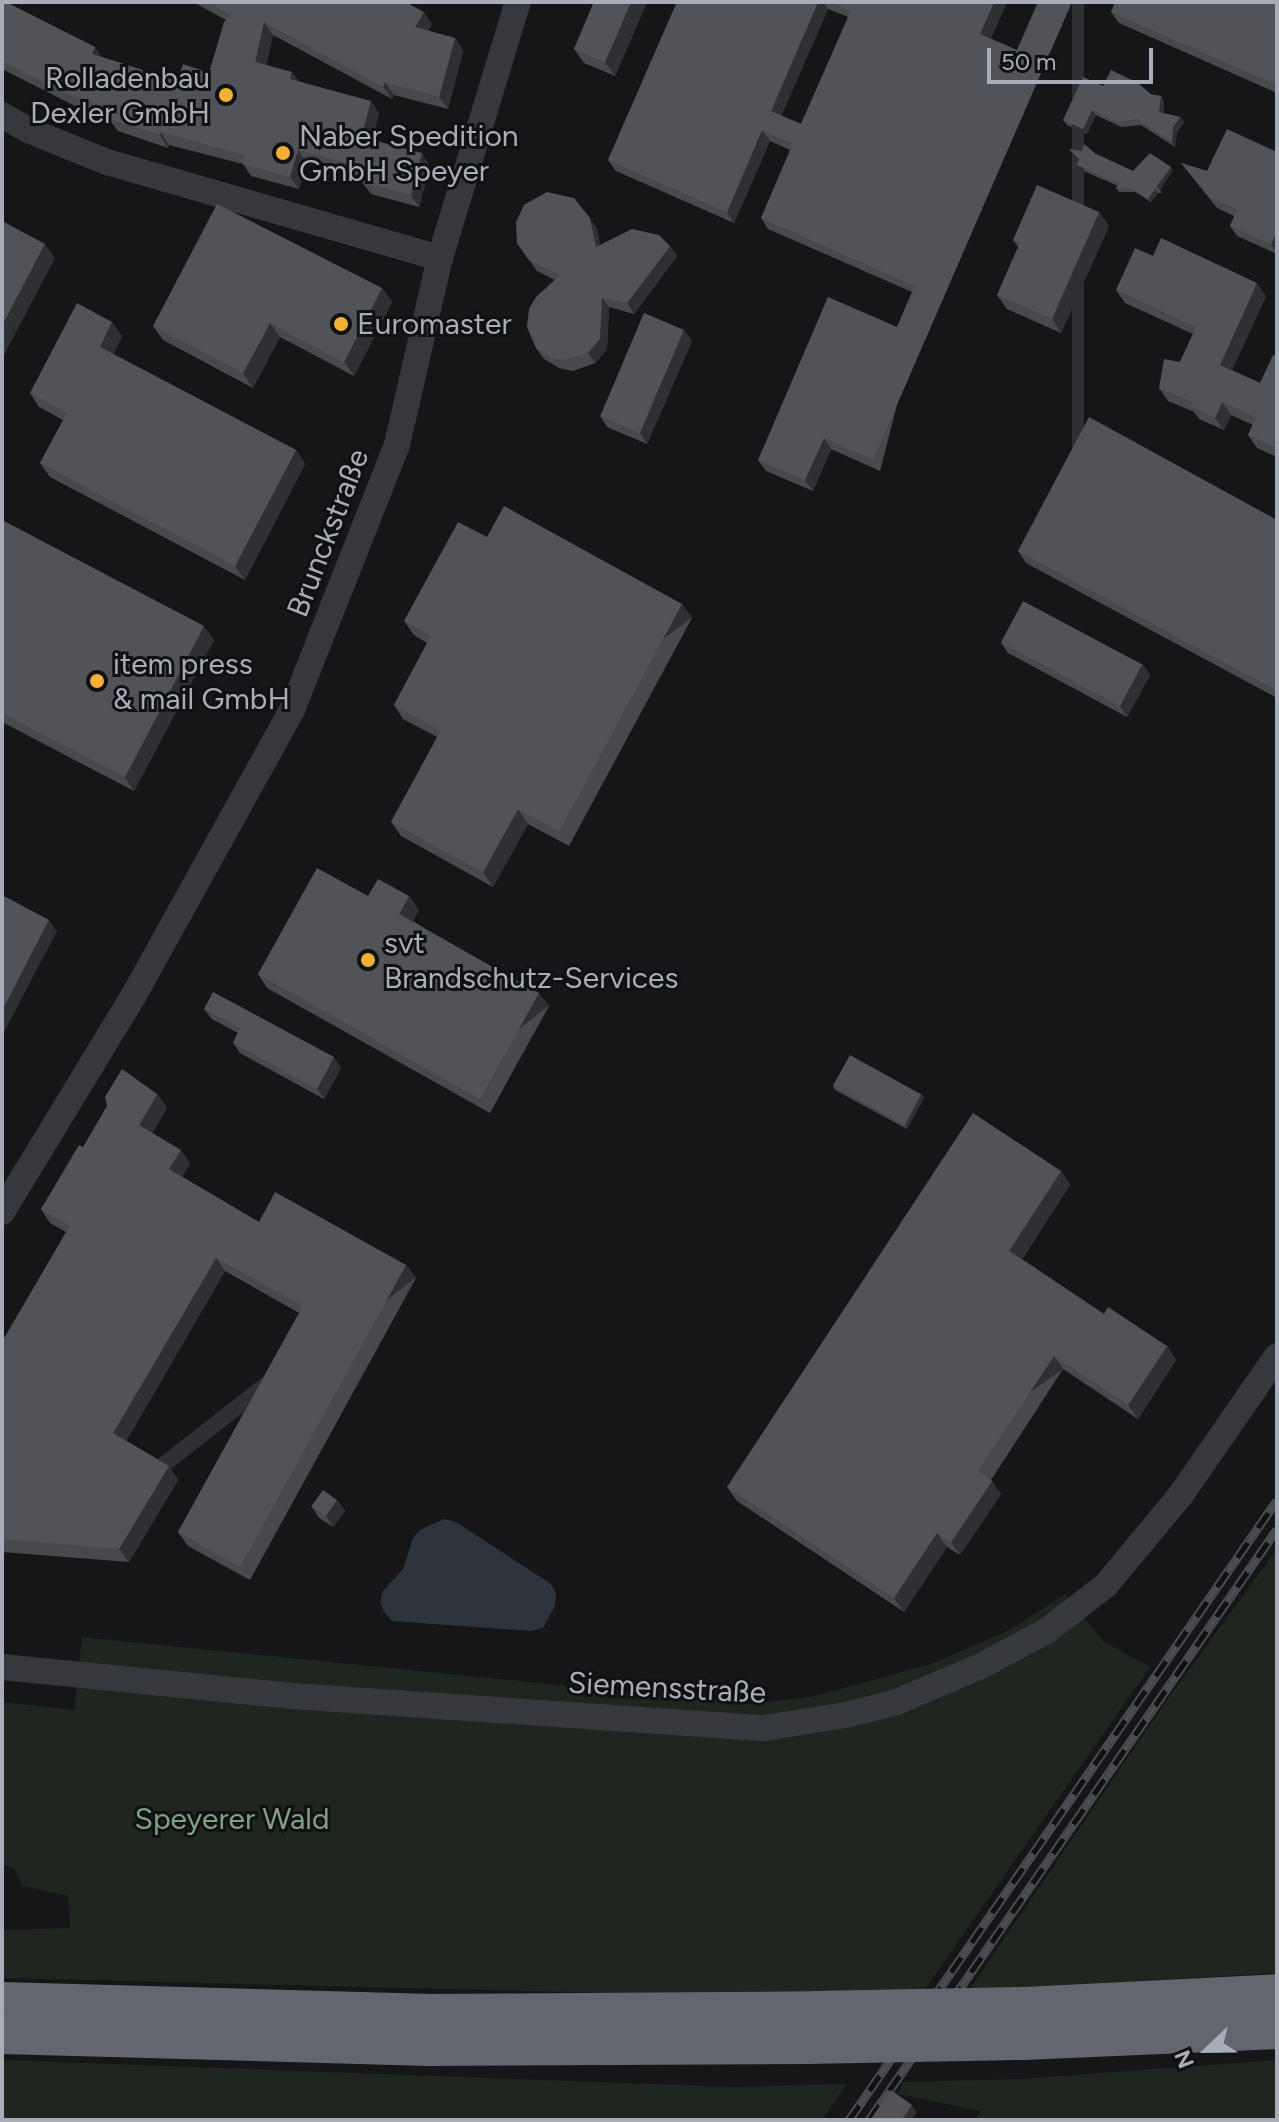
<!DOCTYPE html>
<meta charset="utf-8">
<style>
body{margin:0}
#map{position:relative;width:1279px;height:2122px;overflow:hidden;background:#161618;font-family:Figtree,sans-serif}
div>[style]{position:absolute}
.green>*{inset:0;background:#1e261f}
.water>*{inset:0;background:#2c353c}
.minor>*{height:26px;margin:-13px;padding:0 13px;transform-origin:13px;border-radius:13px;background:#37383d}
.highway>*{height:40px;margin:-20px;padding:0 20px;transform-origin:20px;border-radius:20px;background:#63666e}
.rail>*{height:9px;margin-top:-4.5px;transform-origin:0;background:repeating-linear-gradient(90deg,#111113 0 18px,#4a4c52 0 36px);box-sizing:border-box;border-block:2px solid #4a4c52}
.highway-bridge>*{height:40px;margin:-20px;padding:0 20px;transform-origin:20px;border-radius:20px;background:#63666e}
.wall>*{inset:0;background:#47494d}
.shaded-wall>*{inset:0;background:#2f3033;transform-origin:0 0}
.building>*{inset:0;background:#525359;transform-origin:0 0}
.dots>*{width:22px;height:22px;translate:-50% -50%;box-sizing:border-box;border:4px solid #111113;border-radius:50%}
span{translate:-50% -50%;white-space:nowrap;text-align:center;line-height:1.15;-webkit-text-stroke:6px #111113;paint-order:stroke}
.poi-label{font-size:30px;color:#a8adb8}
.right{translate:-100% -50%;text-align:right}
.left{translate:0 -50%;text-align:left}
.street-label{font-size:30px;color:#a8adb8}
.park-label{font-size:30px;color:#7fa381}
.frame{position:absolute;inset:0;border:4px solid #a8adb8;pointer-events:none}
.north{position:absolute;left:1167px;top:2010px;width:80px;height:80px;-webkit-text-stroke:6px #111113;paint-order:stroke;rotate:248deg;font-size:22px;font-weight:700;line-height:32px;text-align:center;color:#a8adb8}
.north::after{content:'';display:block;margin:auto;width:28px;height:36px;background:#a8adb8;clip-path:polygon(50% 0,100% 100%,50% 72%,0 100%)}
.scale{position:absolute;left:987px;top:48px;width:166px;height:36px;box-sizing:border-box;border:4px solid #a8adb8;border-top:0;padding-left:10px;font-size:24px;line-height:28px;white-space:nowrap;color:#a8adb8;-webkit-text-stroke:6px #111113;paint-order:stroke}
</style>
<div id="map">
<div class="green">
<i style="clip-path:polygon(1277px 1549px,1277px 1973px,969px 1990px,1167px 1700px)"></i>
<i style="clip-path:polygon(1065px 1594px,1104px 1642px,1150px 1667px,923px 1992px,733px 1996px,2px 1978px,2px 1930px,70px 1928px,68px 1896px,23px 1886px,13px 1867px,2px 1865px,2px 1702px,74px 1710px,82px 1637px,749px 1704px,811px 1697px,934px 1663px,1011px 1629px)"></i>
<i style="clip-path:polygon(2px 2060px,735px 2087px,847px 2084px,822px 2120px,2px 2120px)"></i>
<i style="clip-path:polygon(1277px 2060px,1277px 2120px,975px 2120px,981px 2111px,898px 2094px,903px 2082px,1020px 2079px)"></i>
</div>
<div class="water">
<i style="clip-path:polygon(444px 1519px,456px 1522px,551px 1584px,556px 1593px,555px 1606px,543px 1628px,531px 1631px,392px 1621px,384px 1612px,380px 1602px,383px 1591px,403px 1569px,413px 1538px,420px 1530px)"></i>
</div>
<div class="minor">
<i style="left:2px;top:115px;width:30px;rotate:30deg"></i>
<i style="left:28px;top:130px;width:85px;rotate:22.1deg"></i>
<i style="left:107px;top:162px;width:347px;rotate:16.1deg"></i>
<i style="left:2px;top:1212px;width:254px;rotate:-58.7deg"></i>
<i style="left:134px;top:995px;width:326px;rotate:-61deg"></i>
<i style="left:292px;top:710px;width:285px;rotate:-68.4deg"></i>
<i style="left:397px;top:445px;width:192px;rotate:-77.1deg"></i>
<i style="left:440px;top:258px;width:268px;rotate:-73.1deg"></i>
<i style="left:2px;top:1667px;width:291px;rotate:5.7deg"></i>
<i style="left:292px;top:1696px;width:473px;rotate:3.9deg"></i>
<i style="left:764px;top:1728px;width:83px;rotate:-9deg"></i>
<i style="left:846px;top:1715px;width:49px;rotate:-14deg"></i>
<i style="left:894px;top:1703px;width:95px;rotate:-23deg"></i>
<i style="left:981px;top:1666px;width:76px;rotate:-28.2deg"></i>
<i style="left:1048px;top:1630px;width:73px;rotate:-37.8deg"></i>
<i style="left:1106px;top:1585px;width:116px;rotate:-50.3deg"></i>
<i style="left:1180px;top:1496px;width:170px;rotate:-55.3deg"></i>
</div>
<div class="highway">
<i style="left:2px;top:2002px;width:422px;rotate:1.6deg"></i>
<i style="left:424px;top:2014px;width:392px;rotate:-0.4deg"></i>
<i style="left:1024px;top:2007px;width:253px;rotate:-2.9deg"></i>
<i style="left:2px;top:2034px;width:426px;rotate:1.6deg"></i>
<i style="left:428px;top:2046px;width:378px;rotate:-0.3deg"></i>
<i style="left:1023px;top:2040px;width:254px;rotate:-2.5deg"></i>
</div>
<div class="rail">
<i style="left:849px;top:2120px;width:753px;rotate:-55.38deg"></i>
<i style="left:869px;top:2120px;width:718px;rotate:-55.38deg"></i>
</div>
<div class="highway-bridge">
<i style="left:816px;top:2011px;width:208px;rotate:-1.1deg"></i>
<i style="left:806px;top:2044px;width:217px;rotate:-1.1deg"></i>
</div>
<div class="wall">
<i style="clip-path:polygon(2px 2px,102px 57px,177px 81px,209px 73px,226px 20px,193px 2px,412px 2px,410px 5px,432px 24px,428px 31px,455px 38px,463px 51px,448px 109px,394px 95px,392px 99px,273px 35px,266px 65px,299px 82px,379px 113px,372px 140px,430px 166px,419px 207px,371px 194px,362px 182px,363px 177px,306px 162px,299px 189px,251px 176px,243px 164px,169px 145px,168px 148px,118px 131px,109px 119px,109px 117px,79px 108px,2px 69px)"></i>
<i style="clip-path:polygon(594px 2px,647px 2px,615px 76px,584px 63px,574px 49px)"></i>
<i style="clip-path:polygon(evenodd,677px 2px,1007px 2px,991px 38px,880px 471px,831px 449px,813px 491px,766px 471px,758px 460px,897px 327px,912px 292px,768px 229px,761px 218px,790px 150px,770px 141px,734px 223px,616px 171px,608px 160px,677px 2px,828px 9px,848px 17px,801px 124px,781px 116px,828px 9px)"></i>
<i style="clip-path:polygon(1277px 2px,1277px 93px,1119px 23px,1111px 12px)"></i>
<i style="clip-path:polygon(1103px 86px,1161px 96px,1164px 101px,1163px 113px,1180px 117px,1184px 122px,1177px 132px,1175px 147px,1141px 125px,1121px 127px,1096px 115px,1087px 134px,1067px 125px,1063px 120px)"></i>
<i style="clip-path:polygon(1069px 149px,1096px 154px,1133px 171px,1173px 170px,1160px 190px,1162px 193px,1158px 193px,1151px 202px,1135px 192px,1119px 192px,1116px 188px,1118px 186px,1079px 169px,1077px 165px,1079px 159px)"></i>
<i style="clip-path:polygon(1277px 152px,1277px 254px,1237px 236px,1230px 226px,1234px 216px,1217px 208px,1181px 163px,1207px 171px)"></i>
<i style="clip-path:polygon(1099px 212px,1109px 226px,1061px 333px,1007px 309px,997px 295px,1018px 247px,1013px 240px)"></i>
<i style="clip-path:polygon(597px 229px,600px 245px,670px 246px,677px 256px,634px 314px,609px 307px,607px 349px,595px 363px,573px 371px,559px 368px,544px 359px,536px 348px,555px 280px,537px 271px,517px 243px)"></i>
<i style="clip-path:polygon(1153px 256px,1266px 296px,1232px 370px,1260px 383px,1277px 357px,1277px 457px,1257px 448px,1248px 435px,1253px 425px,1231px 415px,1224px 430px,1199px 419px,1194px 412px,1168px 401px,1159px 388px,1180px 362px,1193px 334px,1125px 303px,1116px 290px)"></i>
<i style="clip-path:polygon(382px 288px,392px 302px,354px 376px,280px 337px,253px 388px,163px 340px,153px 326px)"></i>
<i style="clip-path:polygon(684px 330px,692px 341px,647px 444px,607px 427px,600px 416px)"></i>
<i style="clip-path:polygon(122px 336px,113px 354px,296px 450px,305px 464px,245px 580px,50px 477px,40px 463px,63px 420px,39px 407px,30px 393px)"></i>
<i style="clip-path:polygon(2px 520px,214px 640px,134px 791px,2px 722px)"></i>
<i style="clip-path:polygon(1277px 520px,1277px 698px,1026px 563px,1018px 551px)"></i>
<i style="clip-path:polygon(487px 537px,682px 604px,692px 618px,569px 846px,528px 824px,493px 887px,401px 836px,391px 822px,437px 737px,403px 719px,394px 705px,427px 643px,414px 635px,404px 621px)"></i>
<i style="clip-path:polygon(1001px 643px,1142px 664px,1150px 675px,1127px 717px,1008px 653px)"></i>
<i style="clip-path:polygon(368px 896px,409px 896px,419px 910px,413px 921px,549px 1006px,490px 1113px,267px 988px,258px 974px)"></i>
<i style="clip-path:polygon(204px 1009px,341px 1068px,324px 1099px,240px 1053px,233px 1043px,238px 1033px,212px 1019px)"></i>
<i style="clip-path:polygon(833px 1086px,921px 1094px,924px 1098px,907px 1129px,835px 1090px)"></i>
<i style="clip-path:polygon(157px 1094px,167px 1108px,152px 1133px,190px 1163px,182px 1177px,259px 1222px,406px 1265px,416px 1278px,250px 1580px,188px 1546px,178px 1532px,299px 1313px,225px 1271px,126px 1441px,169px 1466px,178px 1480px,129px 1562px,2px 1552px,2px 1342px,66px 1232px,50px 1223px,41px 1209px,83px 1147px)"></i>
<i style="clip-path:polygon(1061px 1171px,1070px 1185px,1022px 1259px,1104px 1314px,1167px 1346px,1176px 1360px,1138px 1419px,1063px 1369px,991px 1480px,1001px 1494px,960px 1555px,947px 1547px,904px 1612px,737px 1501px,727px 1487px)"></i>
<i style="clip-path:polygon(337px 1500px,345px 1511px,333px 1527px,319px 1518px,312px 1507px)"></i>
</div>
<div class="shaded-wall">
<i style="clip-path:polygon(631px 2px,647px 2px,615px 76px,605px 62px)"></i>
<i style="clip-path:polygon(818px 2px,823px 2px,828px 9px,778px 122px,771px 111px)"></i>
<i style="clip-path:polygon(994px 2px,1007px 2px,988px 45px,980px 34px)"></i>
<i style="left:1072px;top:2px;width:12px;height:499px"></i>
<i style="clip-path:polygon(424px 12px,432px 24px,424px 40px,415px 27px)"></i>
<i style="clip-path:polygon(264px 22px,273px 35px,264px 75px,255px 62px)"></i>
<i style="clip-path:polygon(455px 38px,463px 51px,448px 109px,439px 97px)"></i>
<i style="clip-path:polygon(95px 47px,103px 59px,92px 54px)"></i>
<i style="clip-path:polygon(292px 72px,301px 84px,290px 79px)"></i>
<i style="clip-path:polygon(385px 82px,394px 95px,392px 99px,383px 87px)"></i>
<i style="clip-path:polygon(1161px 96px,1164px 101px,1163px 118px,1159px 112px)"></i>
<i style="clip-path:polygon(371px 101px,379px 113px,370px 149px,361px 137px)"></i>
<i style="clip-path:polygon(1092px 110px,1096px 115px,1087px 134px,1083px 129px)"></i>
<i style="clip-path:polygon(1180px 117px,1184px 122px,1177px 132px,1175px 147px,1172px 142px,1173px 127px)"></i>
<i style="clip-path:polygon(762px 130px,770px 141px,734px 223px,727px 212px)"></i>
<i style="clip-path:polygon(161px 132px,169px 145px,168px 148px,160px 135px)"></i>
<i style="clip-path:polygon(298px 150px,306px 162px,299px 189px,290px 177px)"></i>
<i style="clip-path:polygon(422px 153px,430px 166px,419px 207px,411px 195px)"></i>
<i style="clip-path:polygon(1171px 167px,1173px 170px,1160px 190px,1156px 187px)"></i>
<i style="clip-path:polygon(1155px 189px,1158px 193px,1151px 202px,1148px 199px)"></i>
<i style="clip-path:polygon(1099px 212px,1109px 226px,1061px 333px,1052px 319px)"></i>
<i style="clip-path:polygon(590px 218px,597px 229px,603px 258px,596px 247px)"></i>
<i style="clip-path:polygon(1277px 231px,1277px 253px,1271px 244px)"></i>
<i style="clip-path:polygon(45px 244px,55px 258px,2px 359px,2px 326px)"></i>
<i style="clip-path:polygon(670px 246px,677px 256px,634px 314px,627px 303px)"></i>
<i style="clip-path:polygon(1257px 283px,1266px 296px,1229px 377px,1220px 365px)"></i>
<i style="clip-path:polygon(382px 288px,392px 302px,354px 376px,344px 362px)"></i>
<i style="clip-path:polygon(602px 297px,609px 307px,607px 349px,595px 363px,588px 353px)"></i>
<i style="clip-path:polygon(112px 322px,122px 336px,109px 361px,100px 347px)"></i>
<i style="clip-path:polygon(270px 323px,280px 337px,253px 388px,243px 373px)"></i>
<i style="clip-path:polygon(684px 330px,692px 341px,647px 444px,640px 433px)"></i>
<i style="clip-path:polygon(1222px 402px,1231px 415px,1224px 430px,1215px 418px)"></i>
<i style="clip-path:polygon(824px 438px,831px 449px,813px 491px,805px 480px)"></i>
<i style="clip-path:polygon(296px 450px,305px 464px,245px 580px,235px 566px)"></i>
<i style="left:682px;top:604px;width:17px;height:259px;rotate:54deg"></i>
<i style="clip-path:polygon(204px 626px,214px 640px,134px 791px,125px 777px)"></i>
<i style="clip-path:polygon(1142px 664px,1150px 675px,1127px 717px,1120px 706px)"></i>
<i style="clip-path:polygon(518px 809px,528px 824px,493px 887px,483px 872px)"></i>
<i style="clip-path:polygon(409px 896px,419px 910px,409px 928px,399px 914px)"></i>
<i style="clip-path:polygon(49px 920px,57px 931px,2px 1036px,2px 1011px)"></i>
<i style="left:539px;top:993px;width:16px;height:121px;rotate:52deg"></i>
<i style="clip-path:polygon(334px 1057px,341px 1068px,324px 1099px,317px 1089px)"></i>
<i style="clip-path:polygon(157px 1094px,167px 1108px,149px 1139px,139px 1125px)"></i>
<i style="clip-path:polygon(921px 1094px,924px 1098px,907px 1129px,905px 1126px)"></i>
<i style="clip-path:polygon(181px 1150px,190px 1163px,179px 1183px,169px 1169px)"></i>
<i style="clip-path:polygon(1061px 1171px,1070px 1185px,1018px 1264px,1009px 1251px)"></i>
<i style="clip-path:polygon(216px 1258px,225px 1271px,123px 1447px,113px 1433px)"></i>
<i style="left:406px;top:1265px;width:16px;height:345px;rotate:52deg"></i>
<i style="clip-path:polygon(1167px 1346px,1176px 1360px,1138px 1419px,1128px 1405px)"></i>
<i style="left:1054px;top:1356px;width:16px;height:138px;rotate:55deg"></i>
<i style="clip-path:polygon(169px 1466px,178px 1480px,129px 1562px,119px 1549px)"></i>
<i style="clip-path:polygon(992px 1481px,1001px 1494px,960px 1555px,951px 1542px)"></i>
<i style="clip-path:polygon(337px 1500px,345px 1511px,333px 1527px,326px 1516px)"></i>
<i style="clip-path:polygon(937px 1533px,947px 1547px,904px 1612px,894px 1598px)"></i>
<i style="clip-path:polygon(912px 2105px,917px 2112px,912px 2120px,902px 2120px)"></i>
</div>
<div class="building">
<i style="clip-path:polygon(2px 2px,6px 2px,95px 47px,92px 54px,177px 81px,183px 64px,209px 73px,224px 22px,231px 15px,207px 2px,405px 2px,424px 12px,415px 27px,455px 38px,439px 97px,385px 82px,383px 87px,264px 22px,255px 62px,292px 72px,290px 79px,371px 101px,361px 137px,422px 153px,411px 195px,362px 182px,366px 168px,298px 150px,290px 177px,242px 164px,244px 155px,161px 132px,160px 135px,109px 119px,112px 109px,71px 96px,2px 61px)"></i>
<i style="clip-path:polygon(594px 2px,631px 2px,605px 62px,574px 49px)"></i>
<i style="clip-path:polygon(677px 2px,818px 2px,771px 111px,801px 124px,851px 11px,830px 2px,994px 2px,980px 34px,1017px 50px,1038px 2px,1072px 2px,873px 460px,824px 438px,805px 480px,758px 460px,828px 297px,897px 327px,915px 286px,761px 218px,793px 144px,762px 130px,727px 212px,608px 160px)"></i>
<i style="clip-path:polygon(1115px 2px,1277px 2px,1277px 85px,1111px 12px)"></i>
<i style="clip-path:polygon(1111px 70px,1138px 83px,1152px 95px,1161px 96px,1159px 112px,1180px 117px,1173px 127px,1172px 142px,1137px 119px,1117px 122px,1092px 110px,1083px 129px,1063px 120px,1083px 77px,1103px 86px)"></i>
<i style="clip-path:polygon(1227px 129px,1277px 152px,1277px 231px,1271px 244px,1230px 226px,1237px 210px,1210px 197px,1181px 163px,1207px 171px)"></i>
<i style="clip-path:polygon(1084px 144px,1096px 154px,1133px 171px,1150px 153px,1171px 167px,1156px 187px,1159px 189px,1155px 189px,1148px 199px,1133px 189px,1116px 188px,1120px 184px,1077px 165px,1079px 159px,1069px 149px,1082px 151px)"></i>
<i style="clip-path:polygon(1037px 185px,1099px 212px,1052px 319px,997px 295px,1020px 243px,1013px 240px)"></i>
<i style="clip-path:polygon(547px 192px,574px 198px,590px 218px,596px 247px,632px 229px,659px 235px,670px 246px,627px 303px,602px 297px,600px 339px,588px 353px,565px 360px,551px 358px,536px 348px,527px 327px,529px 309px,536px 297px,560px 275px,529px 260px,517px 243px,516px 222px,524px 205px)"></i>
<i style="clip-path:polygon(217px 204px,382px 288px,344px 362px,270px 323px,243px 373px,153px 326px)"></i>
<i style="clip-path:polygon(2px 221px,45px 244px,2px 326px)"></i>
<i style="clip-path:polygon(1161px 238px,1257px 283px,1220px 365px,1260px 383px,1273px 355px,1277px 357px,1277px 448px,1248px 435px,1256px 417px,1222px 402px,1215px 418px,1191px 406px,1193px 402px,1159px 388px,1164px 359px,1180px 362px,1196px 327px,1116px 290px,1135px 248px,1153px 256px)"></i>
<i style="clip-path:polygon(77px 303px,112px 322px,100px 347px,296px 450px,235px 566px,40px 463px,67px 413px,30px 393px)"></i>
<i style="left:644px;top:313px;width:43px;height:112px;rotate:23deg"></i>
<i style="clip-path:polygon(1089px 417px,1277px 520px,1277px 691px,1018px 551px)"></i>
<i style="clip-path:polygon(504px 506px,682px 604px,559px 832px,518px 809px,483px 872px,391px 822px,441px 731px,394px 705px,431px 636px,404px 621px,458px 522px,487px 537px)"></i>
<i style="clip-path:polygon(2px 520px,204px 626px,125px 777px,2px 713px)"></i>
<i style="left:1023px;top:601px;width:135px;height:47px;rotate:28deg"></i>
<i style="clip-path:polygon(317px 868px,368px 896px,378px 879px,409px 896px,399px 914px,539px 993px,480px 1099px,258px 974px)"></i>
<i style="clip-path:polygon(2px 895px,49px 920px,2px 1011px)"></i>
<i style="clip-path:polygon(213px 992px,334px 1057px,317px 1089px,233px 1043px,240px 1028px,204px 1009px)"></i>
<i style="left:850px;top:1055px;width:81px;height:35px;rotate:29deg"></i>
<i style="clip-path:polygon(122px 1069px,157px 1094px,139px 1125px,181px 1150px,169px 1169px,259px 1222px,275px 1192px,406px 1265px,240px 1567px,178px 1532px,303px 1306px,216px 1258px,113px 1433px,169px 1466px,119px 1549px,2px 1539px,2px 1342px,70px 1226px,41px 1209px,79px 1145px,83px 1147px,107px 1106px,105px 1097px)"></i>
<i style="clip-path:polygon(973px 1113px,1061px 1171px,1009px 1251px,1104px 1314px,1108px 1307px,1167px 1346px,1128px 1405px,1054px 1356px,978px 1471px,992px 1481px,951px 1542px,937px 1533px,894px 1598px,727px 1487px)"></i>
<i style="left:323px;top:1490px;width:17px;height:20px;rotate:36deg"></i>
<i style="clip-path:polygon(891px 2090px,912px 2105px,902px 2120px,870px 2120px)"></i>
</div>
<div class="dots">
<i style="left:226px;top:95px;background:#f2b134"></i>
<i style="left:283px;top:153px;background:#f2b134"></i>
<i style="left:341px;top:324px;background:#f2b134"></i>
<i style="left:97px;top:681px;background:#f2b134"></i>
<i style="left:368px;top:960px;background:#f2b134"></i>
</div>
<div class="poi-label">
<span class="right" style="left:210px;top:95px">Rolladenbau<br>Dexler GmbH</span>
<span class="left" style="left:299px;top:153px">Naber Spedition<br>GmbH Speyer</span>
<span class="left" style="left:357px;top:324px">Euromaster</span>
<span class="left" style="left:113px;top:681px">item press<br>&amp; mail GmbH</span>
<span class="left" style="left:384px;top:960px">svt<br>Brandschutz-Services</span>
</div>
<div class="street-label">
<span style="left:328px;top:533px;rotate:-69deg">Brunckstraße</span>
<span style="left:667px;top:1688px;rotate:3deg">Siemensstraße</span>
</div>
<div class="park-label">
<span style="left:232px;top:1819px">Speyerer Wald</span>
</div>
<div class="frame"></div>
<div class="north">N</div>
<div class="scale">50 m</div>
</div>
